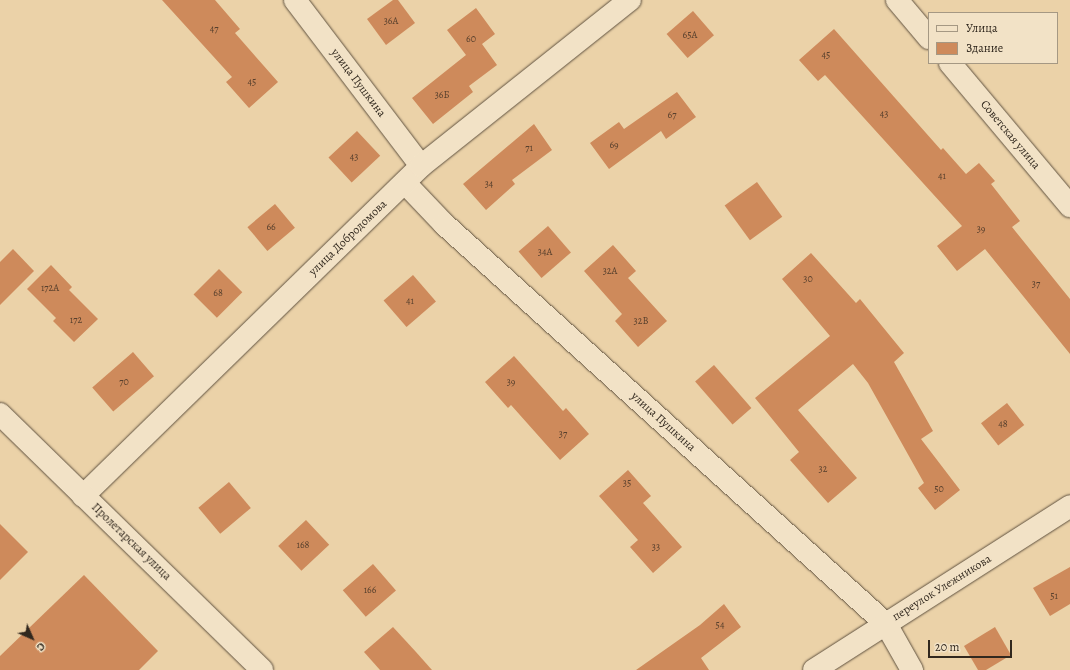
<!DOCTYPE html>
<meta charset="utf-8">
<style>
body{margin:0}
#map{position:relative;width:1070px;height:670px;overflow:hidden;background:#ebd2a8;font-family:Alegreya,serif}
div>[style]{position:absolute}
.building>*{inset:0;background:#ce8a5b;transform-origin:0 0}
.roads{filter:drop-shadow(0 0 1px #605240) drop-shadow(0 0 1px #605240)}
.minor>*{height:22px;margin:-11px;padding:0 11px;transform-origin:11px;border-radius:11px;background:#f2e2c6}
.secondary>*{height:22px;margin:-11px;padding:0 11px;transform-origin:11px;border-radius:11px;background:#f2e2c6}
span{translate:-50% -50%;white-space:nowrap;text-align:center;line-height:1.15;-webkit-text-stroke:3.5px #f2e2c6;paint-order:stroke}
.number-label{font-size:10px;color:#58402d}
.number-label span{-webkit-text-stroke-width:0}
.street-label{font-size:12px;color:#31281e}
.legend{position:absolute;left:928px;top:12px;width:130px;height:52px;box-sizing:border-box;background:#f2e2c6;border:1px solid #a59883;margin:0;padding:5px 7px;list-style:none;font-size:12px;color:#31281e}
.legend li{display:flex;align-items:center;gap:8px;height:20px}
.legend b{width:20px;border:1px solid #a59883}
.north{position:absolute;left:12px;top:618px;width:40px;height:40px;-webkit-text-stroke:3px #f2e2c6;paint-order:stroke;rotate:135deg;font-size:11px;font-weight:700;line-height:16px;text-align:center;color:#31281e}
.north::after{content:'';display:block;margin:auto;width:14px;height:18px;background:#31281e;clip-path:polygon(50% 0,100% 100%,50% 72%,0 100%)}
.scale{position:absolute;left:928px;top:640px;width:84px;height:18px;box-sizing:border-box;border:2px solid #31281e;border-top:0;padding-left:5px;font-size:12px;line-height:14px;white-space:nowrap;color:#31281e;-webkit-text-stroke:3px #f2e2c6;paint-order:stroke}
</style>
<div id="map">
<div class="building">
<i style="clip-path:polygon(162px 0,215px 0,240px 29px,235px 33px,278px 82px,249px 108px,226px 82px,232px 77px)"></i>
<i style="clip-path:polygon(393px 0,398px 0,415px 23px,386px 45px,367px 19px)"></i>
<i style="clip-path:polygon(476px 8px,495px 34px,482px 44px,497px 65px,469px 86px,473px 92px,433px 124px,412px 98px,466px 55px,447px 30px)"></i>
<i style="left:693px;top:11px;width:32px;height:35px;rotate:49deg"></i>
<i style="clip-path:polygon(834px 29px,941px 150px,943px 148px,966px 174px,979px 163px,995px 181px,991px 184px,1020px 221px,1012px 227px,1070px 299px,1070px 354px,985px 249px,957px 271px,937px 246px,962px 226px,825px 75px,818px 81px,799px 60px)"></i>
<i style="clip-path:polygon(677px 92px,696px 117px,666px 139px,661px 131px,609px 169px,590px 143px,619px 122px,624px 129px)"></i>
<i style="clip-path:polygon(534px 124px,552px 150px,512px 180px,515px 184px,486px 210px,463px 184px)"></i>
<i style="left:357px;top:131px;width:34px;height:39px;rotate:47deg"></i>
<i style="left:757px;top:182px;width:43px;height:40px;rotate:54deg"></i>
<i style="left:275px;top:204px;width:31px;height:36px;rotate:50deg"></i>
<i style="left:548px;top:226px;width:35px;height:39px;rotate:49deg"></i>
<i style="clip-path:polygon(613px 245px,636px 271px,628px 278px,667px 321px,638px 347px,615px 321px,622px 314px,584px 271px)"></i>
<i style="clip-path:polygon(13px 249px,34px 271px,0 305px,0 262px)"></i>
<i style="clip-path:polygon(811px 253px,856px 303px,860px 299px,904px 353px,894px 362px,933px 431px,921px 439px,960px 490px,935px 510px,918px 488px,924px 483px,868px 383px,853px 364px,798px 410px,857px 478px,828px 503px,790px 460px,799px 452px,755px 398px,830px 336px,782px 279px)"></i>
<i style="clip-path:polygon(51px 265px,72px 287px,69px 290px,98px 319px,74px 342px,53px 321px,56px 318px,27px 289px)"></i>
<i style="left:219px;top:269px;width:33px;height:36px;rotate:45deg"></i>
<i style="left:413px;top:275px;width:35px;height:39px;rotate:49deg"></i>
<i style="left:133px;top:352px;width:32px;height:54px;rotate:49deg"></i>
<i style="clip-path:polygon(514px 356px,563px 411px,566px 408px,589px 434px,560px 460px,511px 405px,508px 408px,485px 382px)"></i>
<i style="left:714px;top:365px;width:57px;height:25px;rotate:49deg"></i>
<i style="left:1007px;top:403px;width:28px;height:33px;rotate:52deg"></i>
<i style="clip-path:polygon(628px 470px,651px 496px,643px 503px,682px 547px,653px 573px,630px 547px,638px 540px,599px 496px)"></i>
<i style="left:229px;top:482px;width:34px;height:40px;rotate:50deg"></i>
<i style="left:306px;top:520px;width:34px;height:38px;rotate:47deg"></i>
<i style="clip-path:polygon(0 524px,28px 552px,0 580px)"></i>
<i style="left:373px;top:564px;width:35px;height:40px;rotate:49deg"></i>
<i style="clip-path:polygon(1070px 567px,1070px 604px,1050px 616px,1033px 588px)"></i>
<i style="clip-path:polygon(84px 575px,158px 651px,139px 670px,0 670px,0 656px)"></i>
<i style="clip-path:polygon(724px 604px,741px 627px,701px 658px,709px 670px,636px 670px,700px 625px)"></i>
<i style="clip-path:polygon(393px 627px,416px 652px,432px 670px,380px 670px,364px 652px)"></i>
<i style="clip-path:polygon(995px 627px,1011px 655px,986px 670px,978px 670px,964px 646px)"></i>
</div>
<div class="roads">
<div class="minor">
<i style="left:295px;top:0;width:208px;rotate:52.8deg"></i>
<i style="left:897px;top:0;width:50px;rotate:49.9deg"></i>
<i style="left:950px;top:63px;width:187px;rotate:50deg"></i>
<i style="left:405px;top:183px;width:57px;rotate:46.4deg"></i>
<i style="left:444px;top:224px;width:596px;rotate:42.14deg"></i>
<i style="left:886px;top:624px;width:53px;rotate:60.5deg"></i>
<i style="left:83px;top:496px;width:472px;rotate:-44.3deg"></i>
<i style="left:421px;top:166px;width:267px;rotate:-38.5deg"></i>
</div>
<div class="secondary">
<i style="left:0;top:414px;width:366px;rotate:44.3deg"></i>
<i style="left:814px;top:670px;width:304px;rotate:-32.6deg"></i>
</div>
</div>
<div class="number-label">
<span style="left:391px;top:21px">36А</span>
<span style="left:214px;top:29px">47</span>
<span style="left:690px;top:35px">65А</span>
<span style="left:471px;top:39px">60</span>
<span style="left:826px;top:55px">45</span>
<span style="left:252px;top:82px">45</span>
<span style="left:442px;top:95px">36Б</span>
<span style="left:884px;top:114px">43</span>
<span style="left:672px;top:115px">67</span>
<span style="left:614px;top:145px">69</span>
<span style="left:529px;top:148px">71</span>
<span style="left:354px;top:157px">43</span>
<span style="left:942px;top:176px">41</span>
<span style="left:489px;top:184px">34</span>
<span style="left:271px;top:227px">66</span>
<span style="left:981px;top:229px">39</span>
<span style="left:545px;top:252px">34А</span>
<span style="left:610px;top:271px">32А</span>
<span style="left:808px;top:279px">30</span>
<span style="left:1036px;top:284px">37</span>
<span style="left:50px;top:288px">172А</span>
<span style="left:218px;top:293px">68</span>
<span style="left:410px;top:301px">41</span>
<span style="left:76px;top:320px">172</span>
<span style="left:641px;top:321px">32В</span>
<span style="left:124px;top:382px">70</span>
<span style="left:511px;top:382px">39</span>
<span style="left:1003px;top:424px">48</span>
<span style="left:563px;top:434px">37</span>
<span style="left:823px;top:469px">32</span>
<span style="left:627px;top:483px">35</span>
<span style="left:939px;top:489px">50</span>
<span style="left:303px;top:545px">168</span>
<span style="left:656px;top:547px">33</span>
<span style="left:370px;top:590px">166</span>
<span style="left:1054px;top:596px">51</span>
<span style="left:720px;top:625px">54</span>
</div>
<div class="street-label">
<span style="left:358px;top:83px;rotate:53deg">улица Пушкина</span>
<span style="left:1010px;top:135px;rotate:50deg">Советская улица</span>
<span style="left:348px;top:238px;rotate:-44deg">улица Добродомова</span>
<span style="left:663px;top:422px;rotate:42deg">улица Пушкина</span>
<span style="left:131px;top:542px;rotate:44deg">Пролетарская улица</span>
<span style="left:942px;top:588px;rotate:-32deg">переулок Улежникова</span>
</div>
<ul class="legend">
<li><b style="height:5px;background:#f2e2c6"></b>Улица</li>
<li><b style="height:11px;background:#ce8a5b"></b>Здание</li>
</ul>
<div class="north">С</div>
<div class="scale">20 m</div>
</div>
